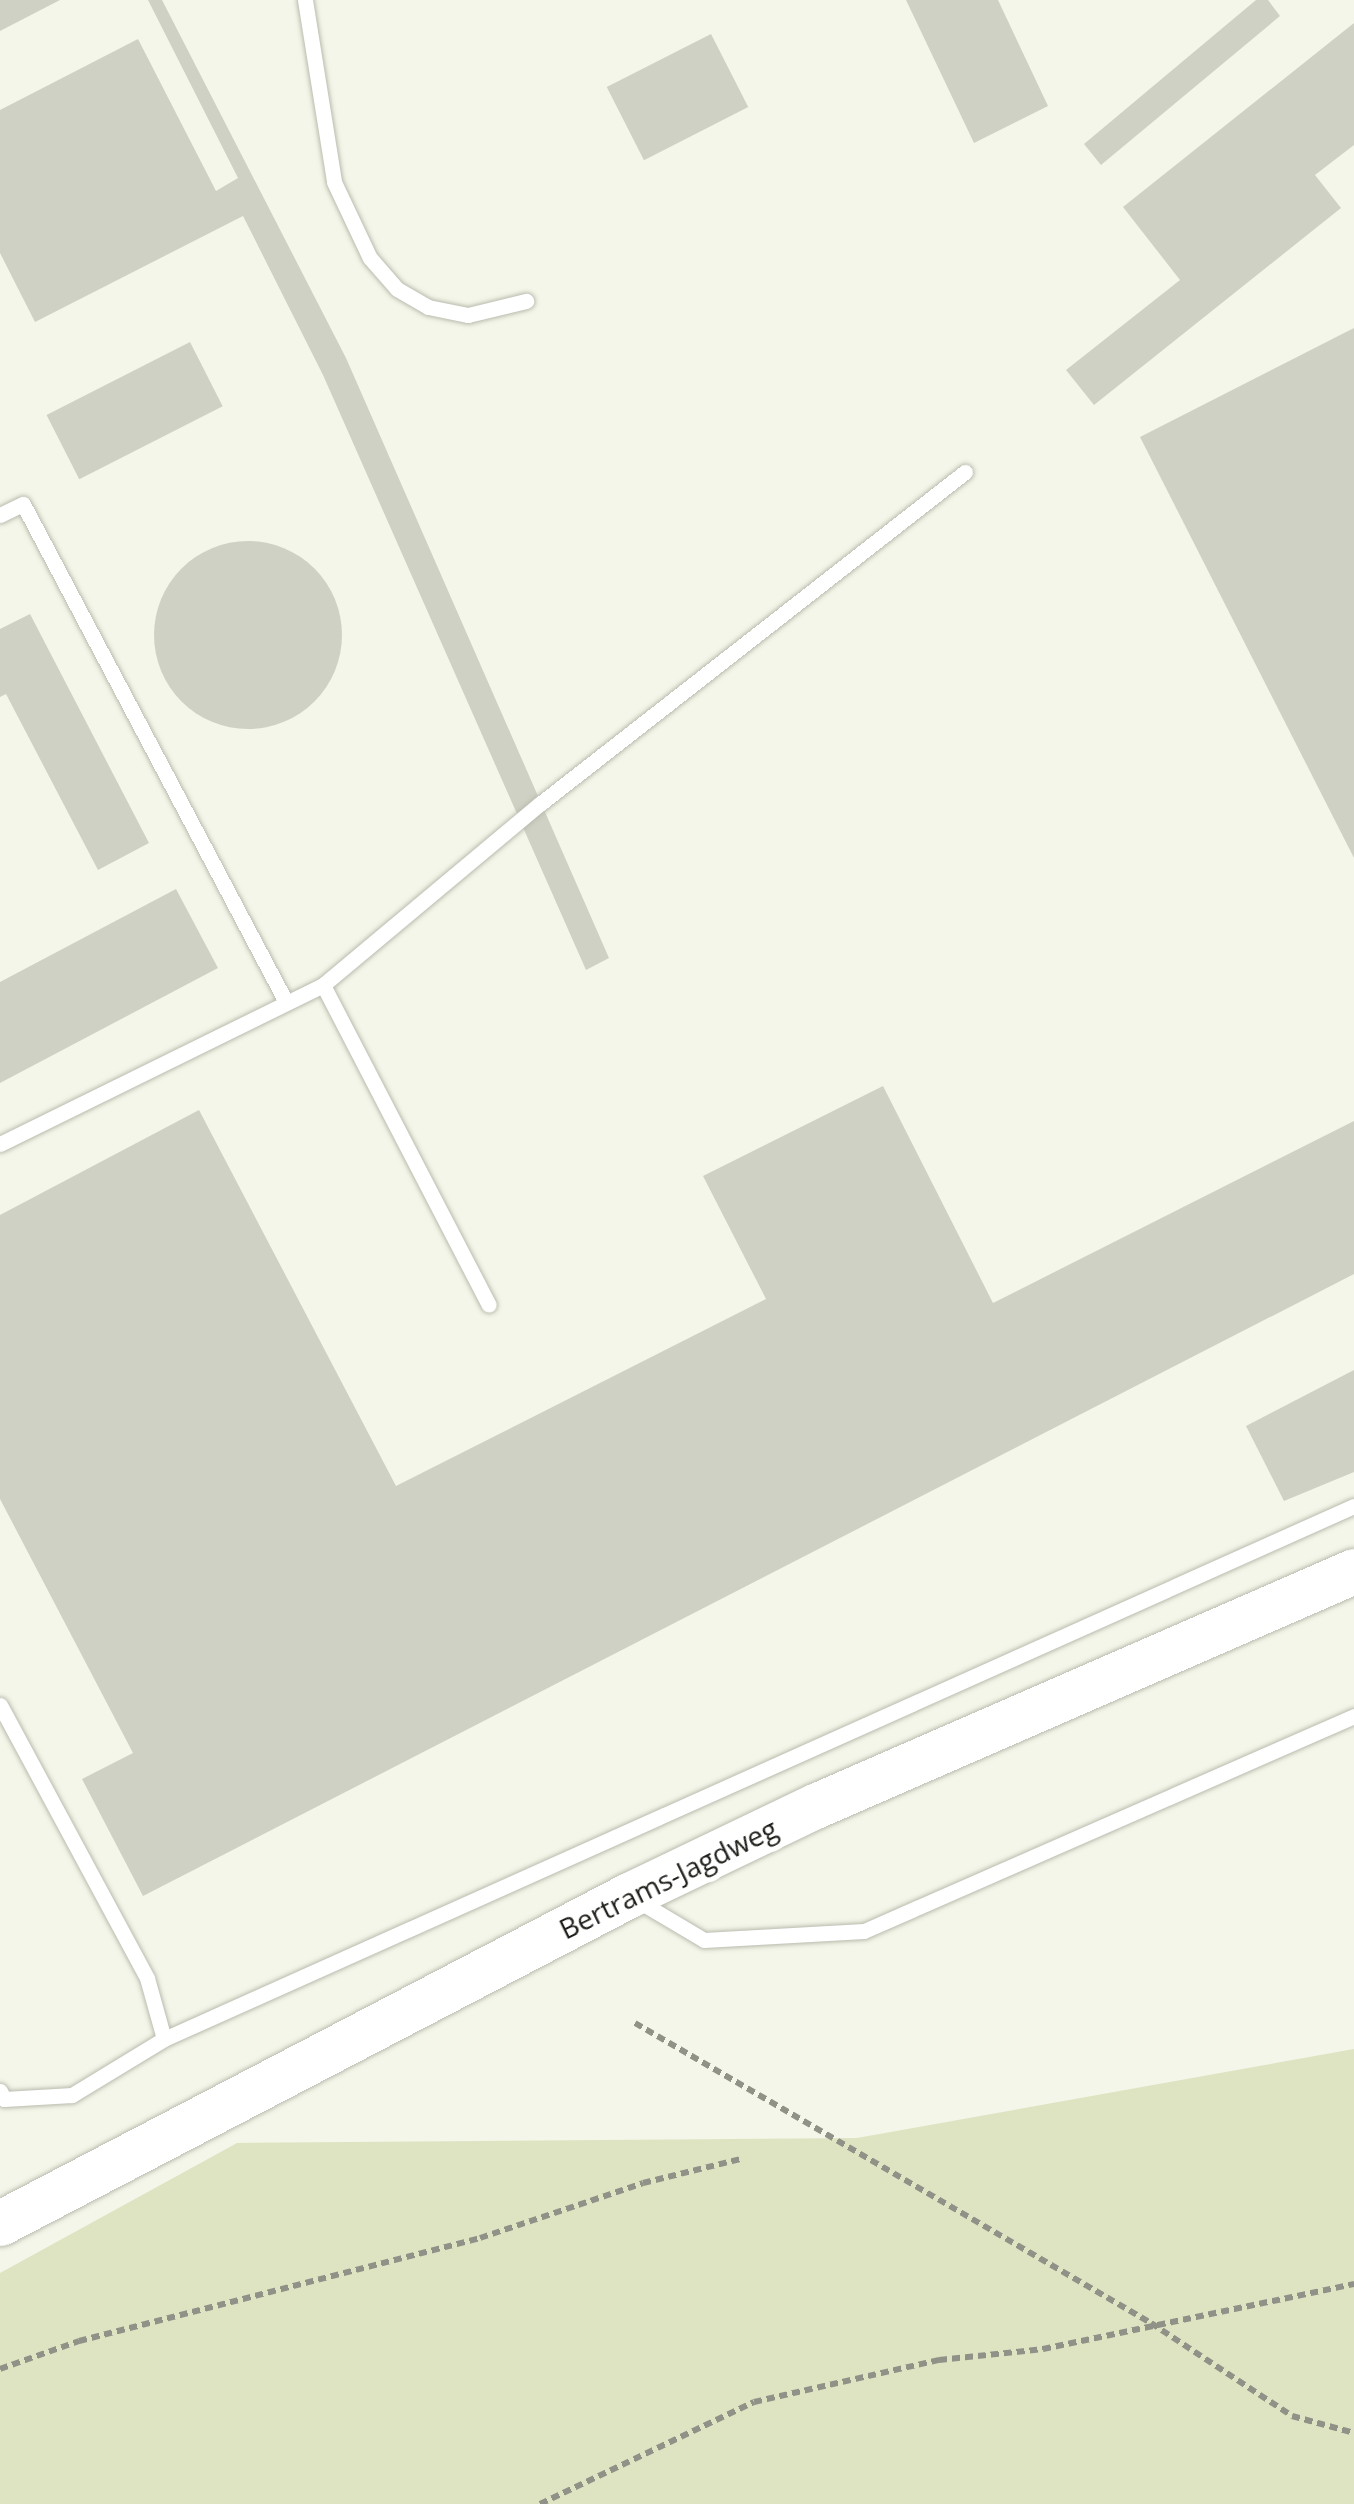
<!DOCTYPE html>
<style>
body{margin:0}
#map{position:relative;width:1354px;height:2504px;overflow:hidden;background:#f3f6e8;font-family:"Open Sans",sans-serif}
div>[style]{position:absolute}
.green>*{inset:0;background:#dee4c2}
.building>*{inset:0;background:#cfd1c4;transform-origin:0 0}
.round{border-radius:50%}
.path>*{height:6px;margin-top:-3px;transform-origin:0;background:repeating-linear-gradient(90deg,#909288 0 8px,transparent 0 13px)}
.roads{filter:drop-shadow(0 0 2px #b9bbae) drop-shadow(0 0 2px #b9bbae)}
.lane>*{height:15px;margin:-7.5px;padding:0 7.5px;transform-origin:7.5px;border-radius:7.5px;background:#fff}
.secondary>*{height:45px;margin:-22.5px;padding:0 22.5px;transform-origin:22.5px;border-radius:22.5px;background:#fff}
span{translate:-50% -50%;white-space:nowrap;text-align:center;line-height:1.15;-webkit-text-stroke:10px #fff;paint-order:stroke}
.street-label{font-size:28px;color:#1e1f1a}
</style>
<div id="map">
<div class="green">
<i style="clip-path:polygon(1354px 2049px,1354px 2504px,0 2504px,0 2273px,237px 2143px,857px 2138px)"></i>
</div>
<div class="building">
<i style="clip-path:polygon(0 0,60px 0,0 31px)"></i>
<i style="clip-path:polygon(148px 0,162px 0,346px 358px,609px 958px,586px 970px,323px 375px,243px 216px,35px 322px,0 253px,0 110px,138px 39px,216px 191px,238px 178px)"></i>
<i style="clip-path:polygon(906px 0,998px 0,1048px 106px,974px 143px)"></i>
<i style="clip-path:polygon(1256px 0,1268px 0,1280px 16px,1101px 165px,1084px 144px)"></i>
<i style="clip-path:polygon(1354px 23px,1354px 145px,1315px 175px,1341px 208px,1094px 405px,1066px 370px,1180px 280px,1123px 207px)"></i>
<i style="left:711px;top:34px;width:82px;height:117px;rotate:63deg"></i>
<i style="clip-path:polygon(1354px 328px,1354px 858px,1140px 437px)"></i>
<i style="left:190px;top:342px;width:72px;height:161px;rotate:63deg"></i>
<i class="round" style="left:154px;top:541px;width:188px;height:188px"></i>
<i style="clip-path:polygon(30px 614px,149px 843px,98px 870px,6px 694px,0 697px,0 629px)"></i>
<i style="clip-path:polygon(176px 889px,218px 968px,0 1083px,0 982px)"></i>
<i style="clip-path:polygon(883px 1086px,993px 1303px,1354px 1121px,1354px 1274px,143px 1896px,82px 1779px,133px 1753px,0 1499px,0 1215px,199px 1110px,396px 1486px,766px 1299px,703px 1176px)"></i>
<i style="clip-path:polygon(1354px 1370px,1354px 1472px,1284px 1501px,1246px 1426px)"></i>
</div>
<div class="path">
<i style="left:635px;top:2023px;width:597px;rotate:30.17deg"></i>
<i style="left:1151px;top:2323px;width:169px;rotate:33.4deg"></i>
<i style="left:1292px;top:2416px;width:64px;rotate:15.3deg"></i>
<i style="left:0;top:2369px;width:84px;rotate:-19.5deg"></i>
<i style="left:79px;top:2341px;width:414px;rotate:-14.4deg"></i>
<i style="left:480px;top:2238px;width:172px;rotate:-18.6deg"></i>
<i style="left:643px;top:2183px;width:101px;rotate:-13.8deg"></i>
<i style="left:540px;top:2504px;width:237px;rotate:-25.5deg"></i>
<i style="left:754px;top:2402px;width:190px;rotate:-12.8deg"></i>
<i style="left:939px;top:2360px;width:105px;rotate:-6deg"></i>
<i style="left:1043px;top:2349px;width:318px;rotate:-11.8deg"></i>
</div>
<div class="roads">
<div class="lane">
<i style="left:305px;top:0;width:184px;rotate:80.9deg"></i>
<i style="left:334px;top:182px;width:84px;rotate:64.7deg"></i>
<i style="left:370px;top:258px;width:41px;rotate:48.9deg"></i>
<i style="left:397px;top:289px;width:36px;rotate:30deg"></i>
<i style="left:428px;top:307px;width:41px;rotate:11.3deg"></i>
<i style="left:468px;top:315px;width:60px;rotate:-13.6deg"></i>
<i style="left:0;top:515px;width:25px;rotate:-26deg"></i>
<i style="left:23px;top:504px;width:563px;rotate:62.16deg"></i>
<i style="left:323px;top:985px;width:360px;rotate:62.6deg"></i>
<i style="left:0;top:1144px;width:360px;rotate:-26.2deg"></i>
<i style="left:323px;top:985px;width:284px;rotate:-39.9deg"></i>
<i style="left:541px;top:803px;width:538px;rotate:-37.98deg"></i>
<i style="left:0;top:1705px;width:310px;rotate:61.7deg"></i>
<i style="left:147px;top:1978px;width:63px;rotate:74.4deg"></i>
<i style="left:164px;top:2039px;width:108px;rotate:148.7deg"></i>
<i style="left:72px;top:2095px;width:68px;rotate:176.6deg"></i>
<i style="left:4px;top:2099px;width:9px;rotate:-117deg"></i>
<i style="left:635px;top:1899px;width:80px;rotate:30.7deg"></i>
<i style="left:704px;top:1940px;width:160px;rotate:-3.2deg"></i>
<i style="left:864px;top:1931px;width:535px;rotate:-23.69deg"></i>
<i style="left:164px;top:2039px;width:1304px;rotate:-24.13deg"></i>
</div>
<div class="secondary">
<i style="left:0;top:2223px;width:709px;rotate:-27.54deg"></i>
<i style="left:629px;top:1895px;width:206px;rotate:-25.6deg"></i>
<i style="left:815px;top:1806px;width:588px;rotate:-23.56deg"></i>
</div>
</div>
<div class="street-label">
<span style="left:668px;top:1878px;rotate:-26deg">Bertrams-Jagdweg</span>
</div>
</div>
